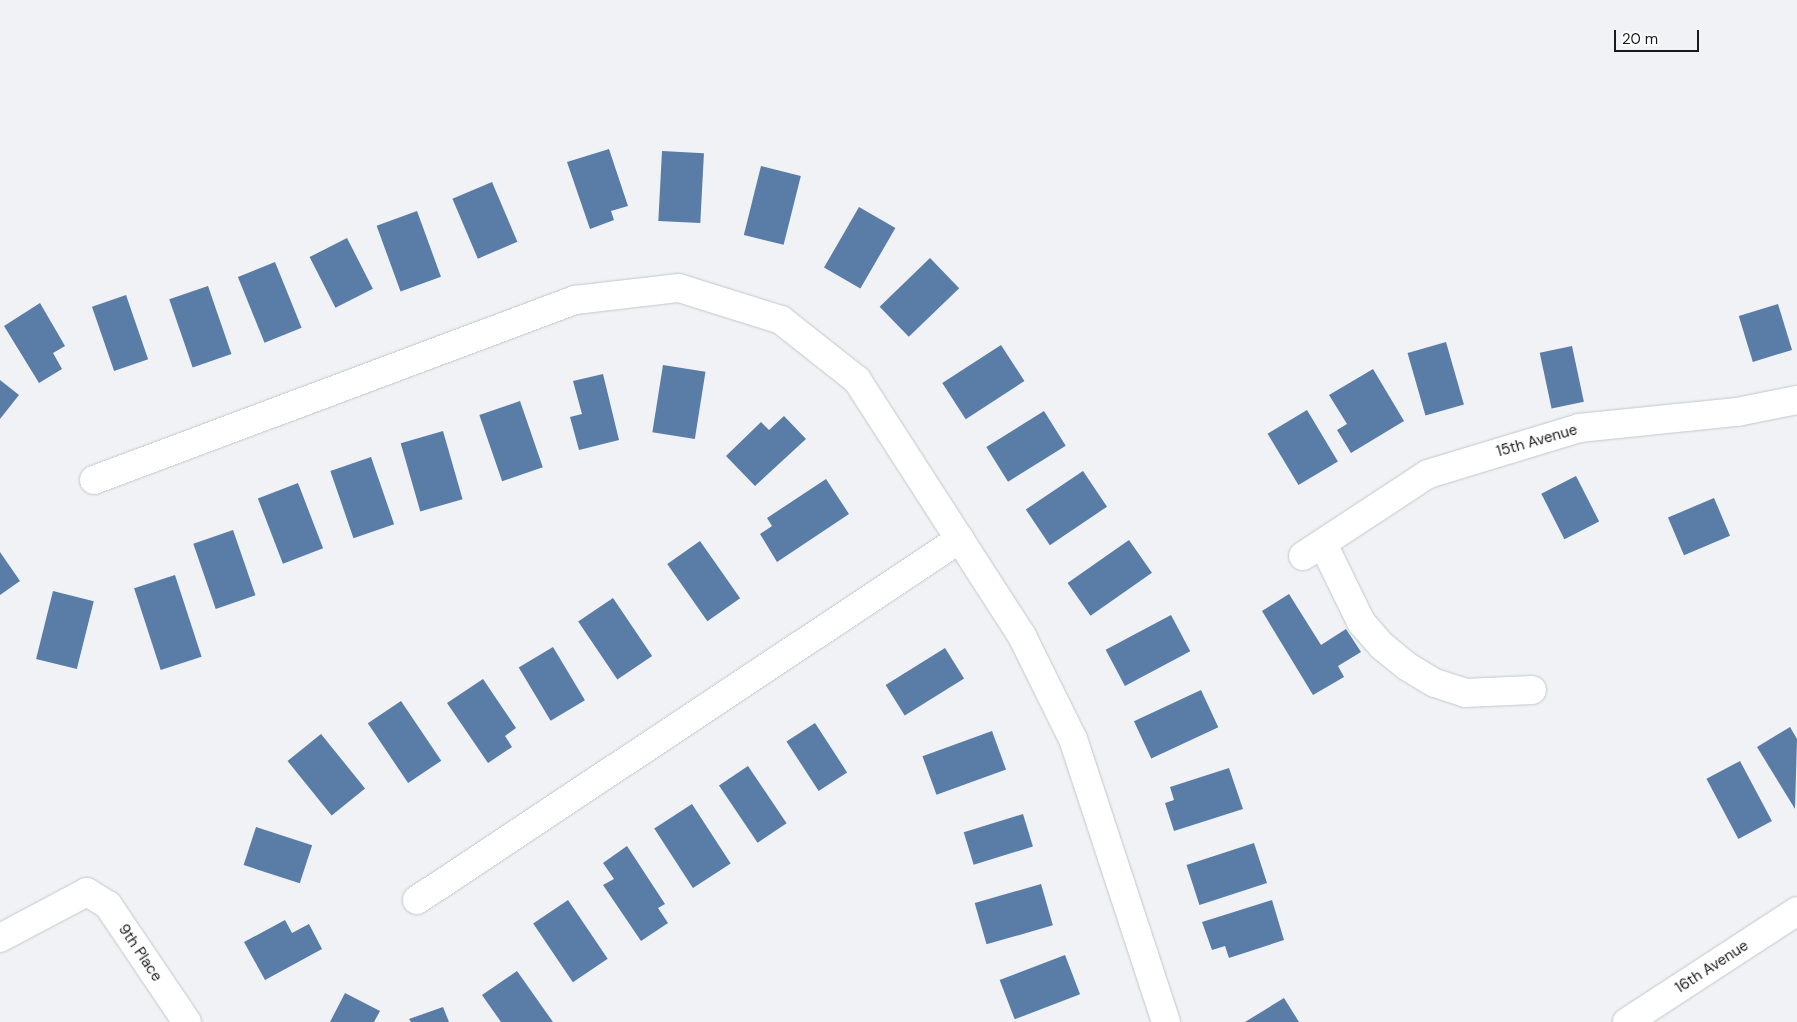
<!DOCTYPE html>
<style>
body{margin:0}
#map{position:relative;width:1797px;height:1022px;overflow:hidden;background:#f0f2f5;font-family:"DM Sans",sans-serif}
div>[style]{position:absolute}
.building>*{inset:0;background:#597da6;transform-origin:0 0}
.roads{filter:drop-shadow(0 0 1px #c4c6c9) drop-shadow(0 0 1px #c4c6c9)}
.minor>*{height:28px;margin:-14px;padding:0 14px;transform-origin:14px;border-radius:14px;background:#fff}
span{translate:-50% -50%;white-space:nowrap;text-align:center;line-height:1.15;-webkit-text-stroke:4px #fff;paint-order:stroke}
.street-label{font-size:15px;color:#191a1b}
.scale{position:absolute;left:1614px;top:30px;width:85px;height:22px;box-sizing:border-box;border:2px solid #191a1b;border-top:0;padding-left:6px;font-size:15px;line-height:18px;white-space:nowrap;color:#191a1b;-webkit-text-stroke:4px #fff;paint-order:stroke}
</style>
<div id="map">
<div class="building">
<i style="clip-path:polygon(609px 149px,628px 206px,611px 211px,614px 220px,590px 229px,567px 162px)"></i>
<i style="left:662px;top:151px;width:42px;height:70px;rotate:3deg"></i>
<i style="left:761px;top:166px;width:41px;height:71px;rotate:14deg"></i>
<i style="left:492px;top:182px;width:65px;height:43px;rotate:67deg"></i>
<i style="left:859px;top:207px;width:42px;height:70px;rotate:30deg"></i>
<i style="left:417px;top:211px;width:70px;height:43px;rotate:70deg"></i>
<i style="left:347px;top:238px;width:57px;height:42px;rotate:63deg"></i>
<i style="left:930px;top:258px;width:42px;height:70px;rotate:46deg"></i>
<i style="left:275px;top:262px;width:71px;height:40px;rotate:68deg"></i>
<i style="left:208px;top:286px;width:72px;height:41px;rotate:71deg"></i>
<i style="left:126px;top:295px;width:68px;height:36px;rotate:71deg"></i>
<i style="clip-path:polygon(40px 303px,65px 346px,53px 353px,62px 369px,39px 383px,4px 326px)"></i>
<i style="left:1778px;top:304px;width:48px;height:41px;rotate:73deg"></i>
<i style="left:1446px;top:342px;width:65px;height:40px;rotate:74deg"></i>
<i style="left:1001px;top:345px;width:43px;height:70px;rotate:57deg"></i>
<i style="left:1572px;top:346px;width:57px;height:33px;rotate:78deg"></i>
<i style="left:663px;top:365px;width:43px;height:68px;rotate:9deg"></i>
<i style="clip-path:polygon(1373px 369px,1404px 421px,1351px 453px,1337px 430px,1347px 424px,1329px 395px)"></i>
<i style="clip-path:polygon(603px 374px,619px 440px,579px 450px,570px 417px,582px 414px,573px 381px)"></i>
<i style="clip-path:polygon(0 380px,19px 395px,0 419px)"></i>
<i style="left:520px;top:401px;width:70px;height:43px;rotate:71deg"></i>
<i style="left:1307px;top:410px;width:60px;height:46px;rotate:59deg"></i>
<i style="left:1044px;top:411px;width:41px;height:68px;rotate:58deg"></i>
<i style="clip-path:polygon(784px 416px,806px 439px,755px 486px,726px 456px,761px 422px,769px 430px)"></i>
<i style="left:443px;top:431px;width:71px;height:44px;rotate:74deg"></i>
<i style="left:371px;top:457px;width:71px;height:43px;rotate:71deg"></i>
<i style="left:1083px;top:471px;width:43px;height:69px;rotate:56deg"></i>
<i style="left:1576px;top:476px;width:51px;height:39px;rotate:63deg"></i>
<i style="clip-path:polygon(826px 479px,849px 514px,777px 562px,760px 534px,772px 526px,767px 518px)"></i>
<i style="left:298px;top:483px;width:70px;height:43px;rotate:69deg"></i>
<i style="left:1714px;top:498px;width:41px;height:50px;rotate:67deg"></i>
<i style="left:233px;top:530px;width:69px;height:42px;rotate:71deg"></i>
<i style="left:1129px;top:540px;width:40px;height:75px;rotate:55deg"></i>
<i style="left:700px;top:541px;width:70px;height:40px;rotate:55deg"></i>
<i style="clip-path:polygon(0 552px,20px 581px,0 595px)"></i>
<i style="left:175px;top:575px;width:86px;height:43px;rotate:72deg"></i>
<i style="left:53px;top:591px;width:42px;height:70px;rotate:14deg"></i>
<i style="clip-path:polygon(1289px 594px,1321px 645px,1346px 629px,1361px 652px,1338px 666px,1344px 677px,1313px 695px,1262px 611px)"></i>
<i style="left:613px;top:598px;width:70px;height:42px;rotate:56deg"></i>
<i style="left:1171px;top:615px;width:41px;height:74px;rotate:62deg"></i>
<i style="left:553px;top:647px;width:62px;height:40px;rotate:59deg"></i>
<i style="left:945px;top:648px;width:36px;height:70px;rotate:58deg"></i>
<i style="clip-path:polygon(483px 679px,516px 728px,505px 736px,512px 747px,488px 763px,447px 703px)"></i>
<i style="left:1201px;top:690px;width:41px;height:74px;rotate:65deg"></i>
<i style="left:401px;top:701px;width:72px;height:40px;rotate:56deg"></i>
<i style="left:815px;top:723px;width:59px;height:34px;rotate:57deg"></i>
<i style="clip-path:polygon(1790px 727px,1797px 739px,1795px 809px,1757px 747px)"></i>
<i style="left:992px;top:731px;width:41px;height:74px;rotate:70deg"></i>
<i style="left:321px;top:734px;width:70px;height:43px;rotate:51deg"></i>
<i style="left:1740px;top:761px;width:68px;height:38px;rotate:62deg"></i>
<i style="left:748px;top:766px;width:69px;height:35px;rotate:56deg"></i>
<i style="clip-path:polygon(1229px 768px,1243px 809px,1174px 831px,1165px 803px,1174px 800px,1170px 787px)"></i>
<i style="left:692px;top:804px;width:71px;height:45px;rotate:57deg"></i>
<i style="left:1023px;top:814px;width:34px;height:62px;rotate:73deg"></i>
<i style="left:256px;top:827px;width:59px;height:40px;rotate:18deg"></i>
<i style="left:1254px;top:843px;width:42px;height:71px;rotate:72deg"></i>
<i style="clip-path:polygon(627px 846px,665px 904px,658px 908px,668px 923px,641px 941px,603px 885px,614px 879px,603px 863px)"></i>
<i style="left:1041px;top:884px;width:43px;height:69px;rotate:74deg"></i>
<i style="left:568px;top:900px;width:71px;height:42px;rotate:56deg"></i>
<i style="clip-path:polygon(1272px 900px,1284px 940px,1229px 958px,1225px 946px,1212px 950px,1202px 922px)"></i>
<i style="clip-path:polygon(285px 920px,292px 933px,309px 924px,322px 949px,265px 980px,244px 942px)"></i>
<i style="left:1065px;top:955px;width:42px;height:70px;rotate:69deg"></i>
<i style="clip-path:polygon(517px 971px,553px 1022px,501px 1022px,482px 995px)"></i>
<i style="clip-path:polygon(345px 993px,380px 1011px,374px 1022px,330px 1022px)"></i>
<i style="clip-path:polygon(1284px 998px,1299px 1022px,1245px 1022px)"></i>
<i style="clip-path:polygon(443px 1007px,449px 1022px,411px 1022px,409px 1019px)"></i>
</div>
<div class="roads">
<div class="minor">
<i style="left:94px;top:480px;width:514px;rotate:-20.52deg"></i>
<i style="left:575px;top:300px;width:105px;rotate:-6.6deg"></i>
<i style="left:679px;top:288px;width:107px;rotate:17.4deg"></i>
<i style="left:781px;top:320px;width:97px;rotate:38.3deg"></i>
<i style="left:857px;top:380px;width:305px;rotate:57.2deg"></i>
<i style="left:1022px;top:636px;width:115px;rotate:63.7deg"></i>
<i style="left:1073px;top:739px;width:298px;rotate:71.8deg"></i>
<i style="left:1323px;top:544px;width:87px;rotate:64deg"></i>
<i style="left:1361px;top:622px;width:32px;rotate:49deg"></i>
<i style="left:1382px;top:646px;width:33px;rotate:39deg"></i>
<i style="left:1408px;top:667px;width:31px;rotate:31deg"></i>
<i style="left:1435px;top:683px;width:32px;rotate:18deg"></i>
<i style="left:1465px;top:693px;width:67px;rotate:-2.6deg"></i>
<i style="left:1303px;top:556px;width:149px;rotate:-33.3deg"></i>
<i style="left:1428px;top:474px;width:158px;rotate:-16.9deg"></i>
<i style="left:1579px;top:428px;width:159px;rotate:-5.8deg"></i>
<i style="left:1737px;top:412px;width:61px;rotate:-11.3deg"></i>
<i style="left:417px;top:900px;width:652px;rotate:-33.62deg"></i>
<i style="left:0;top:938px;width:98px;rotate:-27.9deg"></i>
<i style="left:87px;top:892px;width:25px;rotate:32deg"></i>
<i style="left:108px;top:905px;width:141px;rotate:56deg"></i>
<i style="left:1627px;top:1022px;width:203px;rotate:-33.1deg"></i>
</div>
</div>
<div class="street-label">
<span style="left:1537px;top:441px;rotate:-16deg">15th Avenue</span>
<span style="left:140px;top:953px;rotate:56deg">9th Place</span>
<span style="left:1712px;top:967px;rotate:-33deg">16th Avenue</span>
</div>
<div class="scale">20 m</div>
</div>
